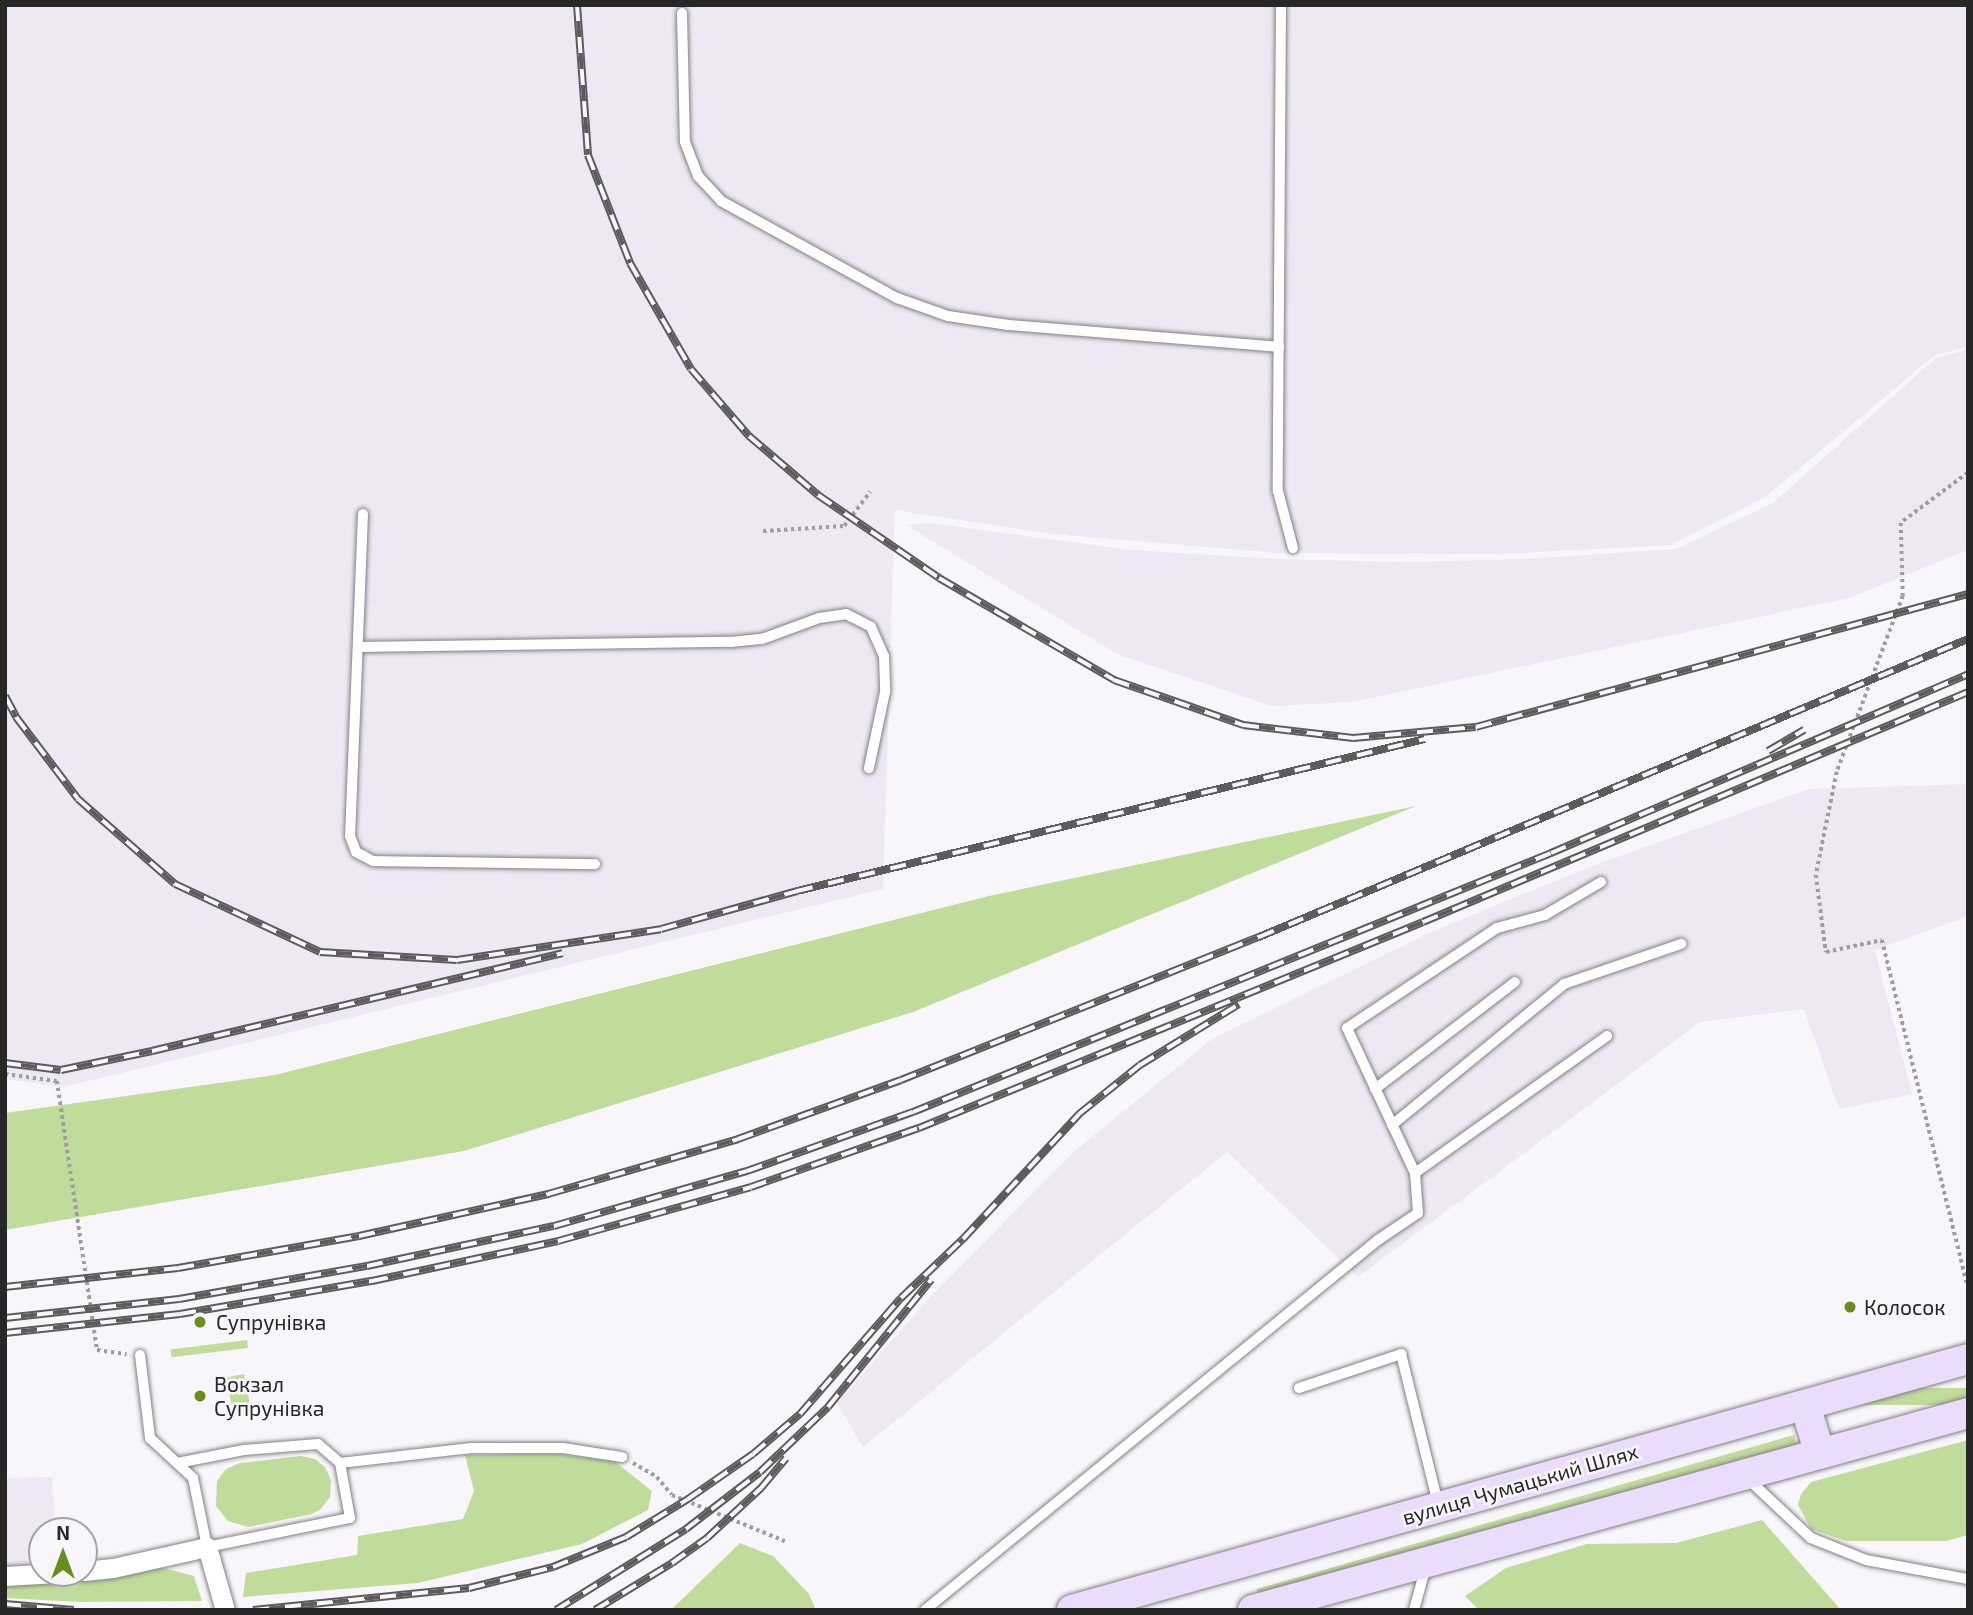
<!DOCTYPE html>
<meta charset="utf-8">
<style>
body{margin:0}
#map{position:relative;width:1973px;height:1615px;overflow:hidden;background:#f8f6fa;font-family:"Exo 2",sans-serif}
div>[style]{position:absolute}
.built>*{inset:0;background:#ede8f4}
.green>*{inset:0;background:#c0dc9b;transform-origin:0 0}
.path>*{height:3.5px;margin-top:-1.75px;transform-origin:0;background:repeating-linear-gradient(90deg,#9e9da0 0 3.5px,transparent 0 7px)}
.roads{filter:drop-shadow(0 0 2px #828084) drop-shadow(0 0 2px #828084)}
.lane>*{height:10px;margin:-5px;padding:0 5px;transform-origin:5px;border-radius:5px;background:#fff}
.street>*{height:19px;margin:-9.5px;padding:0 9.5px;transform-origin:9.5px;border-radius:9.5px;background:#fff}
.primary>*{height:30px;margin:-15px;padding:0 15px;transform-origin:15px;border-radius:15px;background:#ebdcfc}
.rail>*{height:8px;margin-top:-4px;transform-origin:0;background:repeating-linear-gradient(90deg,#f8f6fa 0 16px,#5c5b5d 0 32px);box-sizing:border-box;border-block:2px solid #5c5b5d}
.dots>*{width:19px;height:19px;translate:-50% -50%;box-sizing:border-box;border:4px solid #f8f6fa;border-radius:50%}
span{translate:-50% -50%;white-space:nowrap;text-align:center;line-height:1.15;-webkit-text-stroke:5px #f8f6fa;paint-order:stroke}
.poi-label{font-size:21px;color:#272728}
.left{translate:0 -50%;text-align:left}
.street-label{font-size:21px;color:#272728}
.frame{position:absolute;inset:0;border:7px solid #272728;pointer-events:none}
.north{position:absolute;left:28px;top:1517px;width:70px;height:70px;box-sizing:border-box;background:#f8f6fa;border:2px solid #a4a3a6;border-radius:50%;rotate:0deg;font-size:19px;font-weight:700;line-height:28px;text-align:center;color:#272728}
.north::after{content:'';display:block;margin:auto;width:24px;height:32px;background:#678f1c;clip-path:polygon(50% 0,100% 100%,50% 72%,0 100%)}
</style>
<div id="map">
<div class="built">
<i style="clip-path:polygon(5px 5px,1968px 5px,1968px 347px,1935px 355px,1765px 497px,1671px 545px,1501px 554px,1277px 553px,1053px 534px,895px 510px,883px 889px,63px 1087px,5px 1079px)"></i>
<i style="clip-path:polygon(1968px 349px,1968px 550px,1849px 598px,1352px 702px,1272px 706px,1117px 654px,906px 525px,928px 523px,1130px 550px,1277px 559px,1404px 562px,1525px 559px,1676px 549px,1773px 503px,1936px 358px)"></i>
<i style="clip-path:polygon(1968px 784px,1968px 916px,1875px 950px,1912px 1094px,1839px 1109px,1804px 1009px,1700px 1022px,1358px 1277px,1227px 1152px,863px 1447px,837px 1403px,933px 1294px,1076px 1150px,1212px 1039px,1431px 932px,1592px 866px,1809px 789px)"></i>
<i style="clip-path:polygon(52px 1477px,56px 1531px,42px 1531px,42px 1568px,5px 1572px,5px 1478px)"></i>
</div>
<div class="green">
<i style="clip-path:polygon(1416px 806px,913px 1012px,464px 1151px,5px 1230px,5px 1113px,275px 1075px,989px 896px)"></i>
<i style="left:247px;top:1340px;width:8px;height:77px;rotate:83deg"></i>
<i style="left:244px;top:1374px;width:38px;height:18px;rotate:79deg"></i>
<i style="left:1968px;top:1388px;width:17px;height:143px;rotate:90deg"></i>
<i style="left:1794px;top:1435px;width:15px;height:559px;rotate:74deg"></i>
<i style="clip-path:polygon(1968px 1440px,1968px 1535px,1947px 1541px,1846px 1541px,1811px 1529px,1798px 1505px,1801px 1494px,1811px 1482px)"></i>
<i style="clip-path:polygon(558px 1454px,614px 1461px,652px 1491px,648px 1510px,582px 1544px,418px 1583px,243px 1597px,246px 1573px,357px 1555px,358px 1536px,463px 1519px,474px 1491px,465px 1455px)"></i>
<i style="clip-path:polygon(301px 1456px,315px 1459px,325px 1467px,331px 1480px,330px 1497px,320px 1510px,312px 1514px,248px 1527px,228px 1521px,216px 1506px,217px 1481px,226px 1469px,240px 1463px)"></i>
<i style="clip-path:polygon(1762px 1520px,1841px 1610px,1479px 1610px,1465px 1596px,1506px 1568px,1587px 1544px,1676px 1543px)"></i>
<i style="clip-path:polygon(740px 1543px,773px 1556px,809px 1594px,816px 1610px,671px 1610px)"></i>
<i style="clip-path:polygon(152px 1565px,194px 1576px,202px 1601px,80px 1602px,5px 1598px,5px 1586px,131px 1572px)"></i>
</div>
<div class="path">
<i style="left:1968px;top:473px;width:84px;rotate:143.3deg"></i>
<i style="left:1901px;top:523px;width:73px;rotate:88.4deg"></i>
<i style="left:1903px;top:596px;width:188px;rotate:110.6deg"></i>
<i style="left:1837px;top:772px;width:105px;rotate:101.5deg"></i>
<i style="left:1816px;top:875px;width:78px;rotate:82.6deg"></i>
<i style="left:1826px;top:952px;width:57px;rotate:-12.1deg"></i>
<i style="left:1882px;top:940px;width:357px;rotate:76.1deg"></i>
<i style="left:763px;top:531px;width:81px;rotate:-3.5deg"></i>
<i style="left:844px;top:526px;width:43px;rotate:-52.6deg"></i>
<i style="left:5px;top:1074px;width:52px;rotate:7.7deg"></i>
<i style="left:57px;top:1081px;width:272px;rotate:81.5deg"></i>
<i style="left:97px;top:1350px;width:30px;rotate:8deg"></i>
<i style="left:633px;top:1463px;width:28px;rotate:30deg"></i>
<i style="left:657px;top:1477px;width:23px;rotate:50deg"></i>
<i style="left:672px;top:1495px;width:122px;rotate:22.2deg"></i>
</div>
<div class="roads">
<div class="lane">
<i style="left:1281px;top:5px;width:486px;rotate:90.4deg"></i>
<i style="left:1278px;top:491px;width:59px;rotate:75.3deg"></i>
<i style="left:682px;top:13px;width:129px;rotate:88.7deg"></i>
<i style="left:685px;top:142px;width:36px;rotate:69deg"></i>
<i style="left:698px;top:176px;width:34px;rotate:47deg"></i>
<i style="left:721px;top:201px;width:201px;rotate:28.9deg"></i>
<i style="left:897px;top:298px;width:54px;rotate:19.4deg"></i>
<i style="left:948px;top:316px;width:61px;rotate:8.5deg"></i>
<i style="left:1008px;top:325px;width:272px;rotate:4.6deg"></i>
<i style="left:363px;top:514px;width:322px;rotate:92.3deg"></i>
<i style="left:350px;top:836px;width:17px;rotate:69deg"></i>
<i style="left:356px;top:852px;width:19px;rotate:28deg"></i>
<i style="left:373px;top:861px;width:222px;rotate:0.8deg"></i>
<i style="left:358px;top:647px;width:373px;rotate:-0.8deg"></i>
<i style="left:731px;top:642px;width:31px;rotate:-6deg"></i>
<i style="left:762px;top:639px;width:61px;rotate:-20.2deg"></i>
<i style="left:819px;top:618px;width:27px;rotate:-8deg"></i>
<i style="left:846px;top:614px;width:28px;rotate:27deg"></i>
<i style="left:871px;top:627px;width:32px;rotate:66deg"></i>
<i style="left:884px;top:656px;width:36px;rotate:88deg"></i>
<i style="left:885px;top:692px;width:78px;rotate:101.9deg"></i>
<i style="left:1601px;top:882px;width:65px;rotate:149.5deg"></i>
<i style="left:1545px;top:915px;width:50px;rotate:164.8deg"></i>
<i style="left:1497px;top:928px;width:180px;rotate:146.3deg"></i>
<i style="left:1347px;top:1028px;width:160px;rotate:64.9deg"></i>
<i style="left:1415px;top:1173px;width:236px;rotate:-35.5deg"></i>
<i style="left:1375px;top:1089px;width:176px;rotate:-37.4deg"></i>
<i style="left:1392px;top:1125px;width:222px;rotate:-39.3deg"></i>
<i style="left:1564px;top:984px;width:124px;rotate:-18.9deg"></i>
<i style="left:140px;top:1355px;width:84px;rotate:83.1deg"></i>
<i style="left:150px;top:1438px;width:59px;rotate:42.9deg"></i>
<i style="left:193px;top:1478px;width:70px;rotate:78.5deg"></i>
<i style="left:207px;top:1547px;width:146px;rotate:-11.5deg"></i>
<i style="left:350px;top:1518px;width:56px;rotate:-100.3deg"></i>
<i style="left:340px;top:1463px;width:29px;rotate:-139deg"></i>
<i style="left:318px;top:1444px;width:74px;rotate:175.4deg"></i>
<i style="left:244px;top:1450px;width:68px;rotate:169deg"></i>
<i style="left:1299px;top:1388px;width:108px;rotate:-18.4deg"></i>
<i style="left:1401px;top:1354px;width:154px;rotate:76.1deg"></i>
<i style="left:340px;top:1463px;width:132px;rotate:-6.5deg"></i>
<i style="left:471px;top:1448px;width:92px"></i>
<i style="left:563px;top:1448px;width:60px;rotate:8.7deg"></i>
<i style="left:1747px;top:1478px;width:88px;rotate:43.2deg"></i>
<i style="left:1811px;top:1538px;width:59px;rotate:21.8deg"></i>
<i style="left:1866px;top:1560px;width:104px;rotate:10.6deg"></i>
<i style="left:925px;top:1610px;width:585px;rotate:-39.24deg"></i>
<i style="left:1378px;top:1240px;width:48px;rotate:-34deg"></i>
<i style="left:1418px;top:1213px;width:40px;rotate:-94.3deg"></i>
<i style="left:1414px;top:1610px;width:46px;rotate:-74.7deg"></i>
</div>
<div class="street">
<i style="left:84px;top:1571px;width:29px;rotate:-6deg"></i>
<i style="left:113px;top:1568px;width:96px;rotate:-12.6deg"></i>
<i style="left:207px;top:1547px;width:66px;rotate:74.1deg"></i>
<i style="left:5px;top:1576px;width:52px;rotate:-3.3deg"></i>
</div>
<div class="primary">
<i style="left:1805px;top:1405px;width:51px;rotate:73deg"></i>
<i style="left:1072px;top:1610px;width:930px;rotate:-15.65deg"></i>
<i style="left:1253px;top:1610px;width:742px;rotate:-15.4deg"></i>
</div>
</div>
<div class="rail">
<i style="left:577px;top:5px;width:150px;rotate:85.8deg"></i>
<i style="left:588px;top:155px;width:116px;rotate:68.7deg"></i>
<i style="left:630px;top:263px;width:122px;rotate:60.1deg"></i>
<i style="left:691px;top:369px;width:89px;rotate:49.1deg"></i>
<i style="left:749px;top:436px;width:91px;rotate:40.5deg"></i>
<i style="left:818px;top:495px;width:147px;rotate:34.4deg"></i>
<i style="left:939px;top:578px;width:203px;rotate:30.2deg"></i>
<i style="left:1114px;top:680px;width:137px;rotate:19.2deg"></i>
<i style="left:1243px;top:725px;width:111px;rotate:6.7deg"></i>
<i style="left:1353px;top:738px;width:123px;rotate:-5.1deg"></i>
<i style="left:1476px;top:727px;width:510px;rotate:-15.13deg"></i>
<i style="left:5px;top:696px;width:24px;rotate:62deg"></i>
<i style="left:16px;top:717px;width:103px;rotate:52.9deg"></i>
<i style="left:78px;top:799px;width:129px;rotate:41.2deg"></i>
<i style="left:175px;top:884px;width:160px;rotate:25.1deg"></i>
<i style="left:320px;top:952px;width:137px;rotate:3.3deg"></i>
<i style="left:457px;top:960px;width:206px;rotate:-8.6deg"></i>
<i style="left:661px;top:929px;width:141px;rotate:-15.6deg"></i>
<i style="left:797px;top:891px;width:646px;rotate:-13.61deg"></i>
<i style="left:1768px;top:751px;width:42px;rotate:-30.3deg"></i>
<i style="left:5px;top:1063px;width:56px;rotate:7.1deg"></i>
<i style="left:61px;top:1070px;width:93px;rotate:-11.8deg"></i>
<i style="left:152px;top:1051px;width:422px;rotate:-13.4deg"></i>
<i style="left:5px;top:1287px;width:174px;rotate:-6.3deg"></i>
<i style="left:178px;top:1268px;width:184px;rotate:-10deg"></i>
<i style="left:359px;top:1236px;width:194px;rotate:-12.5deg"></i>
<i style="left:548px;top:1194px;width:198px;rotate:-16.1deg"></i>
<i style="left:738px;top:1139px;width:173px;rotate:-19.9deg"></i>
<i style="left:901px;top:1080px;width:386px;rotate:-21.8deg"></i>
<i style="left:1259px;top:937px;width:769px;rotate:-22.8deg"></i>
<i style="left:5px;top:1318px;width:175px;rotate:-6.2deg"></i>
<i style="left:179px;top:1299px;width:191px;rotate:-10deg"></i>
<i style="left:367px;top:1266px;width:191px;rotate:-12.1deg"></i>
<i style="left:554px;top:1226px;width:201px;rotate:-15.9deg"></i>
<i style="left:747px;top:1171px;width:176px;rotate:-19.6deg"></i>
<i style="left:913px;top:1112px;width:689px;rotate:-22.09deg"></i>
<i style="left:1551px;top:853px;width:454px;rotate:-23.2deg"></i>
<i style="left:5px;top:1333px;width:176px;rotate:-6.2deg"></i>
<i style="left:180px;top:1314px;width:195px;rotate:-9.8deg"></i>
<i style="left:372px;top:1281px;width:190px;rotate:-12.1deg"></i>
<i style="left:558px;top:1241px;width:200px;rotate:-15.6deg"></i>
<i style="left:751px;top:1187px;width:178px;rotate:-19.4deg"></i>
<i style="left:919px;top:1128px;width:544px;rotate:-22.23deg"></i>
<i style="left:1423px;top:922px;width:592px;rotate:-22.88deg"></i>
<i style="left:5px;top:1604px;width:69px;rotate:5deg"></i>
<i style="left:253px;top:1610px;width:217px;rotate:-5.8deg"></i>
<i style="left:469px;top:1588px;width:87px;rotate:-14deg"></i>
<i style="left:553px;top:1567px;width:79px;rotate:-22.3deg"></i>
<i style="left:626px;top:1537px;width:73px;rotate:-31.5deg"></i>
<i style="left:688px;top:1499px;width:79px;rotate:-34.7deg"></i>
<i style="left:753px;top:1454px;width:62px;rotate:-40.4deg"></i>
<i style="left:800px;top:1414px;width:154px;rotate:-49deg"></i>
<i style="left:901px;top:1298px;width:86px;rotate:-43.6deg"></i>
<i style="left:963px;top:1239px;width:171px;rotate:-47.1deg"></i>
<i style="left:1079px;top:1114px;width:78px;rotate:-38.8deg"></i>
<i style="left:1140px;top:1065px;width:116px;rotate:-31.6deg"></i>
<i style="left:556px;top:1610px;width:153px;rotate:-31.9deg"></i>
<i style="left:686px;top:1529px;width:93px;rotate:-37.6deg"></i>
<i style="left:760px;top:1472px;width:94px;rotate:-43.7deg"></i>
<i style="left:828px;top:1407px;width:164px;rotate:-51deg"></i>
<i style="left:595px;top:1610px;width:90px;rotate:-31.4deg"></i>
<i style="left:672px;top:1563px;width:43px;rotate:-35.5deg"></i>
<i style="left:707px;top:1538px;width:74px;rotate:-42.8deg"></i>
<i style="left:761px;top:1488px;width:39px;rotate:-50deg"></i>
</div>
<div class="dots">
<i style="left:1850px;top:1307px;background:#678f1c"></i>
<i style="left:200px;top:1322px;background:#678f1c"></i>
<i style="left:200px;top:1396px;background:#678f1c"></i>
</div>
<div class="poi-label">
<span class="left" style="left:1864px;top:1307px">Колосок</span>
<span class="left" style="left:216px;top:1322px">Супрунівка</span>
<span class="left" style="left:214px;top:1396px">Вокзал<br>Супрунівка</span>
</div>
<div class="street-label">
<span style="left:1520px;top:1484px;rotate:-16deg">вулиця Чумацький Шлях</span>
</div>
<div class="frame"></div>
<div class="north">N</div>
</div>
